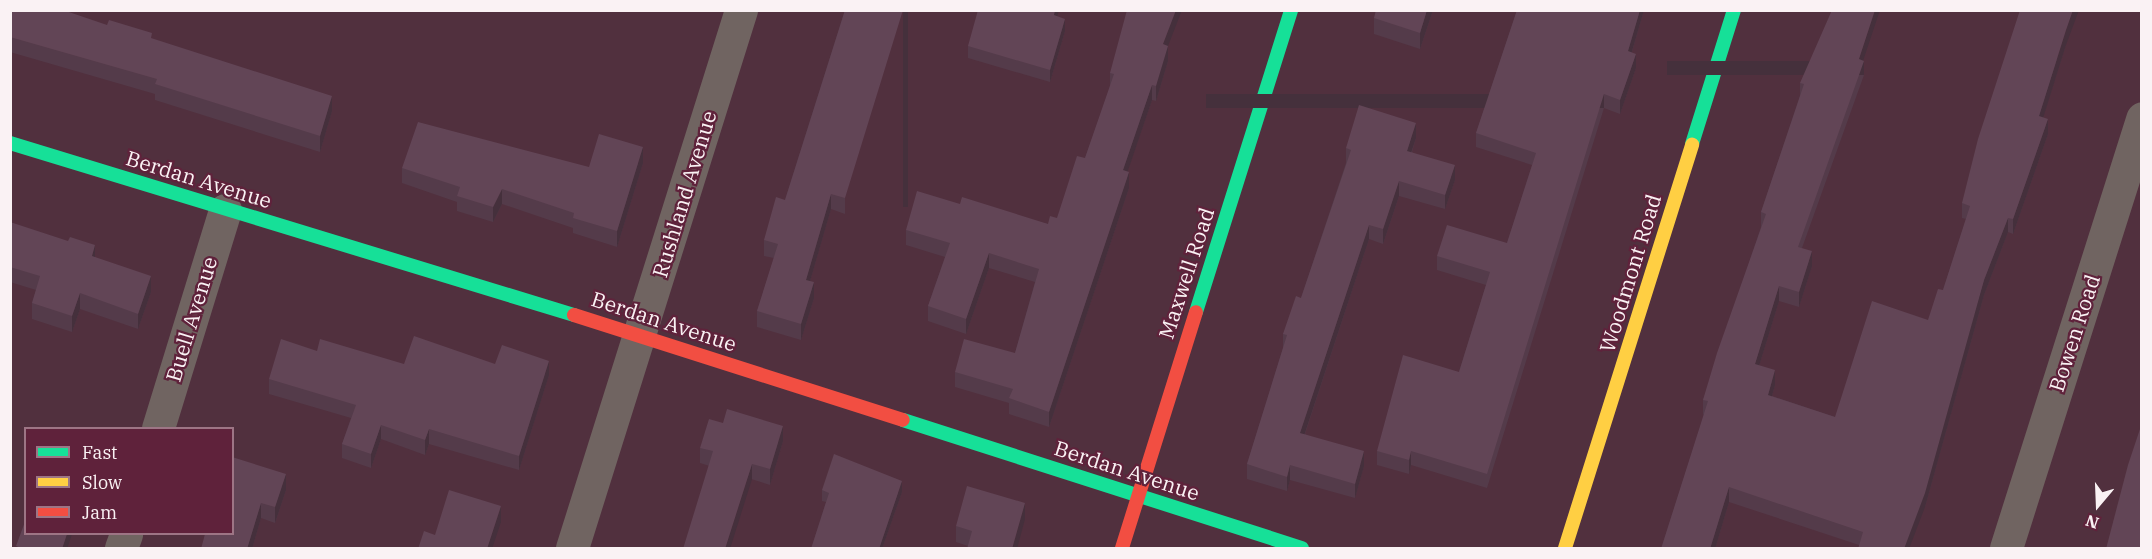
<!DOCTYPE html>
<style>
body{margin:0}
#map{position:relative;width:2152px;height:559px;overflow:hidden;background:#51303e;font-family:"IBM Plex Serif",serif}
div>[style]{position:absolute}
.street>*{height:33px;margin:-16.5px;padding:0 16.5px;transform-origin:16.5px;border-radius:16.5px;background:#706461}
.fast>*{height:14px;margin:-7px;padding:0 7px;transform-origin:7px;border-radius:7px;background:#16e098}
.slow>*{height:14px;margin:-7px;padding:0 7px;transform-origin:7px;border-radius:7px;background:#ffcf43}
.jam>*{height:14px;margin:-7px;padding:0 7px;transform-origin:7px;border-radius:7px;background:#f24e42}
.wall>*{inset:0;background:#543b4a}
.shaded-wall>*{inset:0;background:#45303c;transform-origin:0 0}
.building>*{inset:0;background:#624556}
span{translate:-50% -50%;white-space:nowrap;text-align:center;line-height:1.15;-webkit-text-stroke:4.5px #5f223b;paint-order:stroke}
.street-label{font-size:21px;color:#faf2f4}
.frame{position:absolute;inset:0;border:12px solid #faf2f4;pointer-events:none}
.legend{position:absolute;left:24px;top:427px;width:210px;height:108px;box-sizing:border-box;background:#5f223b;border:2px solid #9d7585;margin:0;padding:8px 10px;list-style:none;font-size:18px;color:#faf2f4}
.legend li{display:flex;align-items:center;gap:12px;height:30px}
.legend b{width:30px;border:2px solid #9d7585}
.north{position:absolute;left:2068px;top:475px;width:60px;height:60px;-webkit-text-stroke:4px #5f223b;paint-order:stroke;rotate:199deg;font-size:16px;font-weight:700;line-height:24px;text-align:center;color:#faf2f4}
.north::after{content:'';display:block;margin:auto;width:21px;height:27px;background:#faf2f4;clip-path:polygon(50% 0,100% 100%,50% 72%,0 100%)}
</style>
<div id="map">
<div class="street">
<i style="left:158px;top:428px;width:228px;rotate:-72.9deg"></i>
<i style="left:121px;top:548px;width:15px;rotate:-70deg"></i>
<i style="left:572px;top:548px;width:564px;rotate:-72.56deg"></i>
<i style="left:2006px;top:548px;width:451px;rotate:-72.4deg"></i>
</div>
<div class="fast">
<i style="left:10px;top:143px;width:590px;rotate:16.96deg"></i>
<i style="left:1692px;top:144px;width:140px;rotate:-72.6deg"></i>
<i style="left:1196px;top:312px;width:317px;rotate:-72.5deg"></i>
<i style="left:903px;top:420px;width:419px;rotate:17.8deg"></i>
</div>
<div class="slow">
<i style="left:1565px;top:548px;width:423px;rotate:-72.5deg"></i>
</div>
<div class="jam">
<i style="left:574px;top:315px;width:345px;rotate:17.7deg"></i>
<i style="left:1122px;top:548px;width:247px;rotate:-72.6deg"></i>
</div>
<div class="wall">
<i style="clip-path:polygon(10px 10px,107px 25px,152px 39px,332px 111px,320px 152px,155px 100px,155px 94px,10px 52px)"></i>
<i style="clip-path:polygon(845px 10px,845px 214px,831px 209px,810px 281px,814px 298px,801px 340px,757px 327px,757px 311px,774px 258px,764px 256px,764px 240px,785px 200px)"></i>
<i style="clip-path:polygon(1433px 10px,1420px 49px,1374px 34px,1374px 18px)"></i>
<i style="clip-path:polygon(1517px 10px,1644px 10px,1632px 52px,1636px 68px,1620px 114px,1604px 108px,1487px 488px,1411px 465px,1409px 474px,1377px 465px,1377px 451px,1459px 372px,1486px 285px,1437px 270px,1437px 256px,1507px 243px,1532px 165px,1476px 147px,1476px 133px)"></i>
<i style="clip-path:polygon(1057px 16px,1065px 31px,1050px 82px,968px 58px,968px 46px)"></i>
<i style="clip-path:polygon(2066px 45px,2043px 117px,2048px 134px,2013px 234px,2008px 232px,1984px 295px,1925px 507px,1859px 545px,1729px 502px,1715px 549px,1661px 549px,1704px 415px,1703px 414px,1703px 400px,1761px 227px,1761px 212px,1800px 96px,1800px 83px,1863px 60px,1864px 75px,1802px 248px,1812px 266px,1799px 307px,1779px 301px,1759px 366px,1775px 385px,1772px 396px,1835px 417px,1928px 320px,1943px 290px,1966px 219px,1962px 218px,1962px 203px)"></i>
<i style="clip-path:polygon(1168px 46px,1168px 61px,1156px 101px,1152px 100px,1127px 172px,1129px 188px,1049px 427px,1009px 414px,1009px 403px,955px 387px,955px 372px,1015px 353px,1035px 282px,989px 268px,966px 334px,928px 321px,928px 306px,945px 257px,906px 245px,906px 230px,960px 204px,1048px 224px,1057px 218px,1085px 158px,1110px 87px,1110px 73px)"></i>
<i style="clip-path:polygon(1416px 138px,1412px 152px,1455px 180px,1445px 209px,1399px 196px,1383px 244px,1369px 239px,1305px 434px,1364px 466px,1355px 498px,1290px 480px,1287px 491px,1247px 479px,1247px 464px,1283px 348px,1283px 334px,1301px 298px,1346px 163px,1346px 148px)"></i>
<i style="clip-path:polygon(643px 163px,617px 247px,573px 233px,573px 228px,502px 204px,493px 222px,457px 211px,457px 202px,402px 183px,402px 168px,589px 167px)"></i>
<i style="clip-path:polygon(10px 222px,95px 257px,151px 292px,138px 329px,80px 309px,72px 332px,32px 319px,32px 303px,36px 290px,10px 282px)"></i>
<i style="clip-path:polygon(404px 364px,495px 364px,549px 375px,519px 470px,429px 444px,425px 455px,381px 439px,371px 468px,342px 458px,342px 444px,351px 418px,269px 394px,269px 379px)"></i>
<i style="clip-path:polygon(783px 441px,770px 485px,700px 463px,700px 448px)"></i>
<i style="clip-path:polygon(232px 457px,286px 490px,275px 523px,261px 518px,252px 549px,201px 549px)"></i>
<i style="clip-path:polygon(822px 490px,902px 492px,882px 549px,811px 549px,826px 502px,822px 501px)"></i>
<i style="clip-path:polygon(1025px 519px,968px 546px,956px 542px,956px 526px)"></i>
</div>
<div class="shaded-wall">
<i style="left:903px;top:10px;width:5px;height:197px"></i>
<i style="clip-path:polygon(1055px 10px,1059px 10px,1054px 27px,1054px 15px)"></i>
<i style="clip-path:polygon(1176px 10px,1182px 10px,1168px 46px,1168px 61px,1156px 101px,1156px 86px,1163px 44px)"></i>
<i style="clip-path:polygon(1427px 10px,1433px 10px,1420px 49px,1420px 33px)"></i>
<i style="clip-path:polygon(1640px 10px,1644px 10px,1628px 65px,1628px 51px)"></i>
<i style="clip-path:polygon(1875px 10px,1880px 10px,1859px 73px,1859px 59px)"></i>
<i style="clip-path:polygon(2073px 10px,2079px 10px,2066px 45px,2039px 131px,2039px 116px,2066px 30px)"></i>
<i style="clip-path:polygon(1065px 19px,1065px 31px,1050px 82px,1050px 70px)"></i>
<i style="clip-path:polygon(1636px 54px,1636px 68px,1620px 114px,1620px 100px)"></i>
<i style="left:1864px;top:61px;width:14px;height:197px;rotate:90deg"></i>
<i style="clip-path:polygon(1152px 85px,1152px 100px,1123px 185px,1123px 170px)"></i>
<i style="left:1604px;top:94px;width:14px;height:398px;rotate:90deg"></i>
<i style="clip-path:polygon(332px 96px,332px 111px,320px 152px,320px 136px)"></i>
<i style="clip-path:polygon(2048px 119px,2048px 134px,2013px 234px,2013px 219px)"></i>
<i style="clip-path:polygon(1416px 123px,1416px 138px,1407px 165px,1407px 151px)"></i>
<i style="clip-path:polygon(643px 147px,643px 163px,617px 247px,617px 231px)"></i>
<i style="clip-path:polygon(1455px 165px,1455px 180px,1445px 209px,1445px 195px)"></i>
<i style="clip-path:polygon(1129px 172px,1129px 188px,1049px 427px,1049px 412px)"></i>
<i style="clip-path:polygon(1399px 181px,1399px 196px,1383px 244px,1383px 229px)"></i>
<i style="clip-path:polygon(502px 189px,502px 204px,493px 222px,493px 207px)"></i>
<i style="clip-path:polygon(831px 194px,831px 209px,806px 295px,806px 280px)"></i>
<i style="clip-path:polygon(2008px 218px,2008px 232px,1984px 295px,1925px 507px,1909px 549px,1904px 549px,1984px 280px)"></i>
<i style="clip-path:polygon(1369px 225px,1369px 239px,1300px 448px,1300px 433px)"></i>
<i style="clip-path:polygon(95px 245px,95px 260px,92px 256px)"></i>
<i style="clip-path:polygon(1812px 251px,1812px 266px,1799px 307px,1799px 292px)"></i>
<i style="clip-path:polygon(989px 253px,989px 268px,966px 334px,966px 319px)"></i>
<i style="clip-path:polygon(151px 276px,151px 292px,138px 329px,138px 314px)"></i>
<i style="clip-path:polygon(814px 282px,814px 298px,801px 340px,801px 324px)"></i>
<i style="clip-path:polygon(1779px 286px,1779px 301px,1755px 379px,1755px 364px)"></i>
<i style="clip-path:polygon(80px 293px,80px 309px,72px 332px,72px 316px)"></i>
<i style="clip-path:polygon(549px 361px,549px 375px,519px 470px,519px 456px)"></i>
<i style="clip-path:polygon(1775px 370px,1775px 385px,1768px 410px,1768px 395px)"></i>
<i style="clip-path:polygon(381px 425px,381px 439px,371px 468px,371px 454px)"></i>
<i style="clip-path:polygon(783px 426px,783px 441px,770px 485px,770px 469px)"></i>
<i style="clip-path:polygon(429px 429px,429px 444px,425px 455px,425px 440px)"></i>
<i style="clip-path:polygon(1364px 451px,1364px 466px,1355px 498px,1355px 484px)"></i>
<i style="clip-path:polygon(1411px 451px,1411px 465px,1409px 474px,1409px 460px)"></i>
<i style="clip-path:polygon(752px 464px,752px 479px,730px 549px,725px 549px)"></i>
<i style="clip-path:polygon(1290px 465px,1290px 480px,1287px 491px,1287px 477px)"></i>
<i style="clip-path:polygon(286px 474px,286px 490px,275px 523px,275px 507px)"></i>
<i style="clip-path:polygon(902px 481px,902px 492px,882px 549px,879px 549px)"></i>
<i style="clip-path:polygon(1729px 487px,1729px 502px,1715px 549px,1710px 549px)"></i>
<i style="clip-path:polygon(261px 503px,261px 518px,252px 549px,247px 549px)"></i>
<i style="clip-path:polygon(1025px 503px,1025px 519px,1017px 549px,1012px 549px)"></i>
<i style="clip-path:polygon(501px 506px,501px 522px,492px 549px,487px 549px)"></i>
<i style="clip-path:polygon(67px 534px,72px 534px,67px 549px,62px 549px)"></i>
</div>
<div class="building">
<i style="clip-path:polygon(10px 10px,63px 10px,107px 25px,109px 20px,152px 33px,151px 38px,332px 96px,320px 136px,155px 84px,157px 79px,10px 37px)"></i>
<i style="clip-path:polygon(845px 10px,903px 10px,845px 198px,831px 194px,806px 280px,814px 282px,801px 324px,757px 311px,778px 244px,764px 240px,776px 197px,785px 200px)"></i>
<i style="clip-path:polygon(978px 10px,1055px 10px,1054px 15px,1065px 19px,1050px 70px,968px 46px)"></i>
<i style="clip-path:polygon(1127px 10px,1176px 10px,1163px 44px,1168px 46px,1156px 86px,1152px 85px,1123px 170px,1129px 172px,1049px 412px,1009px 398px,1013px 389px,955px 372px,964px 339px,1015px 353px,1039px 269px,989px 253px,966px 319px,928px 306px,950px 243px,906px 230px,917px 191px,960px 204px,962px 197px,1048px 224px,1050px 216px,1057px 218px,1077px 156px,1085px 158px,1114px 74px,1110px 73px)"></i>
<i style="clip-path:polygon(1376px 10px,1427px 10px,1420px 33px,1374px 18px)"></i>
<i style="clip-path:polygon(1517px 10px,1640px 10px,1628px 51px,1636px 54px,1620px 100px,1604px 94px,1487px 474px,1411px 451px,1409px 460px,1377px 451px,1403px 355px,1459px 372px,1490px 272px,1437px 256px,1447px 225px,1507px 243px,1536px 153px,1476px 133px)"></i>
<i style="clip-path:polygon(1832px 10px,1875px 10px,1859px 59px,1864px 61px,1798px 247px,1812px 251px,1799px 292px,1779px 286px,1755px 364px,1775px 370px,1768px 395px,1835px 417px,1872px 301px,1928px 320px,1938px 289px,1943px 290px,1970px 206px,1962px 203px,1978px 139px,2020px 10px,2073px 10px,2066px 30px,2039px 116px,2048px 119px,2013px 219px,2008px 218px,1984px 280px,1925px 493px,1904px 549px,1858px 549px,1863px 532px,1729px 487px,1710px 549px,1661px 549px,1708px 401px,1703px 400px,1717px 353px,1766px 214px,1761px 212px,1804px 84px,1800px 83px)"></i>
<i style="clip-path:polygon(1359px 105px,1416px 123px,1407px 151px,1455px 165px,1445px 195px,1399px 181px,1383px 229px,1369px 225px,1300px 433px,1364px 451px,1355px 484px,1290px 465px,1287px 477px,1247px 464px,1287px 335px,1283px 334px,1296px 296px,1301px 298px,1351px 150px,1346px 148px)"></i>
<i style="clip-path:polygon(418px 122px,589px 167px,599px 134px,643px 147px,617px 231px,573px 218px,574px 213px,502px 189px,493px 207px,457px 196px,460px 187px,402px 168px)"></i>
<i style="clip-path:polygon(10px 222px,68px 241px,70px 237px,95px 245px,92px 256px,151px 276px,138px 314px,80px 293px,72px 316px,32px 303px,40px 276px,10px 267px)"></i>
<i style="clip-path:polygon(414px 336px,495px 364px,502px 345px,549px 361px,519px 456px,429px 429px,425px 440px,381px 425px,371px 454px,342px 444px,356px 405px,269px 379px,281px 339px,317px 351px,320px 339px,404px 364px)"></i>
<i style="clip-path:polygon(727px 409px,783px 426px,770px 469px,752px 464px,725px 549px,683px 549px,713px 451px,700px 448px,709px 419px,723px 423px)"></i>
<i style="clip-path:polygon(2142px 423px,2142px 549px,2106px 549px,2128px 465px)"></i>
<i style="clip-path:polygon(834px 454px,902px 481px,879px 549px,811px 549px,829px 493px,822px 490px)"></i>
<i style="clip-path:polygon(232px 457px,286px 474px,275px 507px,261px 503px,247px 549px,201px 549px,205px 534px,232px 534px)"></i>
<i style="clip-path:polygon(967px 486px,1025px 503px,1012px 549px,967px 549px,972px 531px,956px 526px)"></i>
<i style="clip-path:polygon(449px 490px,501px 506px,487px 549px,418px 549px,424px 531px,435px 535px)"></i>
<i style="clip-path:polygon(26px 519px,26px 534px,67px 534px,62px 549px,23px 549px,16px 546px)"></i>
</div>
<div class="street-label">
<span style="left:199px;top:179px;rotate:17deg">Berdan Avenue</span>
<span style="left:684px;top:194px;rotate:-73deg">Rushland Avenue</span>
<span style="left:1186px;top:273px;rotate:-72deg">Maxwell Road</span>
<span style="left:1630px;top:273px;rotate:-73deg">Woodmont Road</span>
<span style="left:191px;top:319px;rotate:-73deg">Buell Avenue</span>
<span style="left:664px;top:321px;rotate:18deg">Berdan Avenue</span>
<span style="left:2074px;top:333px;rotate:-72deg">Bowen Road</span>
<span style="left:1127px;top:470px;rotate:18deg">Berdan Avenue</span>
</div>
<div class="frame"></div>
<ul class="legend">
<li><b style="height:8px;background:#16e098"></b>Fast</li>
<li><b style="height:8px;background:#ffcf43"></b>Slow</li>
<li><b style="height:8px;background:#f24e42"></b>Jam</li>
</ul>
<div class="north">N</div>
</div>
